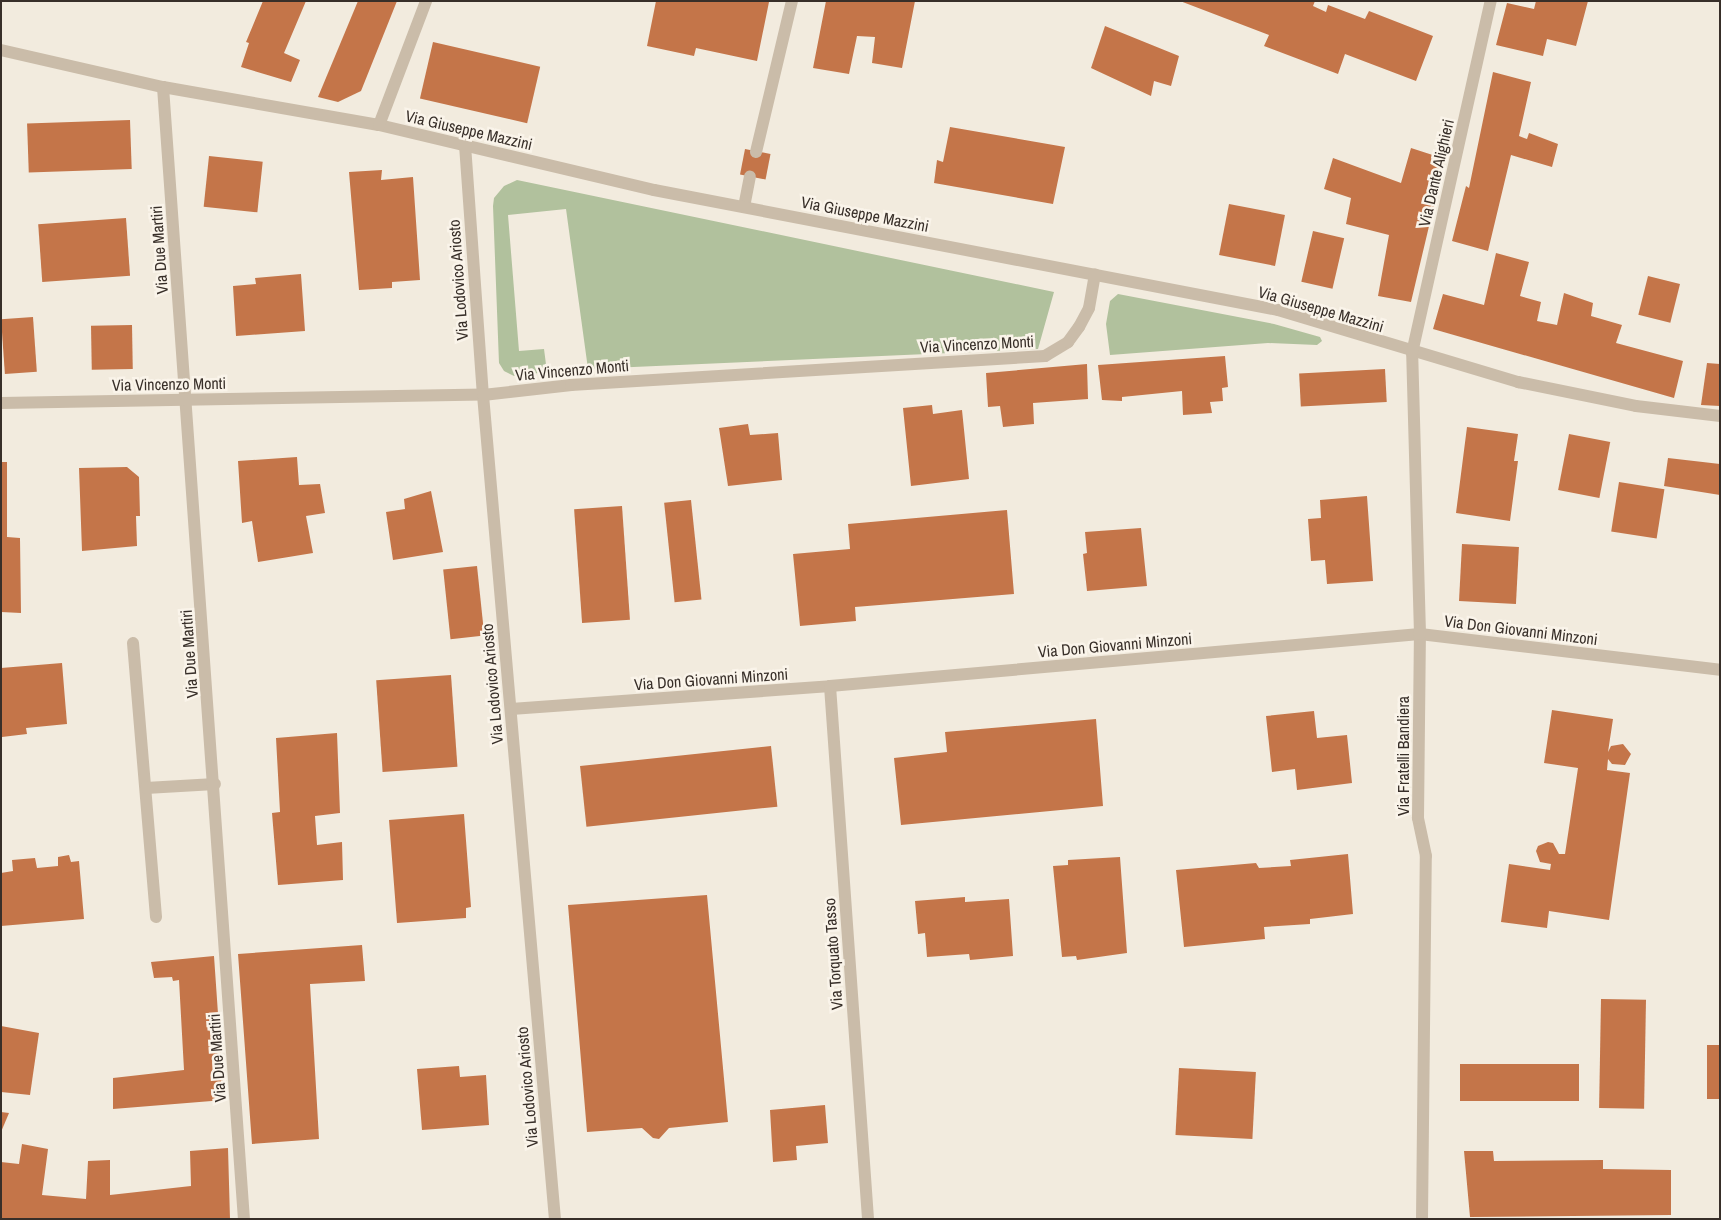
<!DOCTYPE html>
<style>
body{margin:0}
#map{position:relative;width:1721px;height:1220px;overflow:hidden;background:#f2ebde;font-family:"Archivo Narrow",sans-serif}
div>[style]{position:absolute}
.green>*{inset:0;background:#b1c19d}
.building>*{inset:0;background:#c47549;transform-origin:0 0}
.lane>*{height:12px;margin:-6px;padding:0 6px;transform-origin:6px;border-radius:6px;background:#cabca9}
.street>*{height:12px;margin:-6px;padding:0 6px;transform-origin:6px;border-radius:6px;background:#cabca9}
span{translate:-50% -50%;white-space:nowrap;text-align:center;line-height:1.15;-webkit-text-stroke:5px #faf4ea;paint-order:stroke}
.street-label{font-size:16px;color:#382f29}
.frame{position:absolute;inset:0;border:2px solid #382f29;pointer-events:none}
</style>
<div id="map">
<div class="green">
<i style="clip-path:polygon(517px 180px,1054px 292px,1038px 349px,588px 369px,566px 209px,508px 215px,519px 351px,544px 349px,547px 372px,514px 376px,504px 371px,499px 363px,493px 206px,494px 198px,504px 186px)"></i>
<i style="clip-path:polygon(1118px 294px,1274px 324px,1320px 337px,1322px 341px,1317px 345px,1268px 343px,1110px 355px,1106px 324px,1110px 301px)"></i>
</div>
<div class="building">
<i style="clip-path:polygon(263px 1px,306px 1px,284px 53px,300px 60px,291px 82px,241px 67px,249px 43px,246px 42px)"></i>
<i style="clip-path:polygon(358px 1px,397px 1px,361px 91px,338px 102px,318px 97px)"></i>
<i style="clip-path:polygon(656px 1px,769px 2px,757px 61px,696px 48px,694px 56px,647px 46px)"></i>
<i style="clip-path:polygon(826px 1px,915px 1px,902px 68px,872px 63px,875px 37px,857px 36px,849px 74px,813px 68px)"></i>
<i style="clip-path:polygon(1180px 1px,1315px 1px,1313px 6px,1326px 12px,1328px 5px,1365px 19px,1369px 11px,1433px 36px,1416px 81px,1345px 54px,1338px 74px,1264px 46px,1269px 35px)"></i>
<i style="clip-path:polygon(1536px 1px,1588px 1px,1576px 46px,1547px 39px,1543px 56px,1496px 45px,1507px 3px,1534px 9px)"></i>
<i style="clip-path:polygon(1105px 26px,1179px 56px,1171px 86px,1154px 81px,1151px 96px,1091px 68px)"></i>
<i style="left:433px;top:42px;width:110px;height:58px;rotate:13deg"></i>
<i style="clip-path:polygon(1493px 72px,1531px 82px,1519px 136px,1527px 139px,1529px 133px,1558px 144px,1552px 167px,1511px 155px,1488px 251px,1452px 241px,1466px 186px,1469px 188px)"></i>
<i style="left:130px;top:120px;width:49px;height:103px;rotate:88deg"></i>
<i style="clip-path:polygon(950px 127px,1065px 147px,1053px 204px,934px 183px,937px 160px,943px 162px)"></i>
<i style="clip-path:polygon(1411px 148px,1445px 159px,1411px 302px,1378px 296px,1389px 235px,1346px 224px,1351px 198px,1324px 189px,1333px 158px,1401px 183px)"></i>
<i style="left:745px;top:149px;width:26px;height:26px;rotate:11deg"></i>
<i style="left:209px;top:156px;width:54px;height:51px;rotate:6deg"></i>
<i style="clip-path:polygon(382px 170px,381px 180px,413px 177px,420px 280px,392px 282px,392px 288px,359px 290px,349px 172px)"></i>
<i style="left:1229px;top:204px;width:57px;height:52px;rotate:11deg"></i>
<i style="left:126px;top:218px;width:58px;height:88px;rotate:86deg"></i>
<i style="left:1313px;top:231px;width:32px;height:52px;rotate:13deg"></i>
<i style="clip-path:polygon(1496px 253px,1529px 262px,1520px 296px,1541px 302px,1537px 321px,1557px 325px,1564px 293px,1593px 303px,1591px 316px,1622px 325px,1616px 343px,1683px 361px,1674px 398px,1433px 329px,1443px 294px,1484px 305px)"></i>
<i style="clip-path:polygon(301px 274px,305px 331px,236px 336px,233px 286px,256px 284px,255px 278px)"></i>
<i style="left:1648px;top:276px;width:33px;height:40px;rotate:14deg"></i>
<i style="left:33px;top:317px;width:55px;height:32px;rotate:86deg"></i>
<i style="left:132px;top:325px;width:44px;height:41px;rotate:89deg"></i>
<i style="clip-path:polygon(1225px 356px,1228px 387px,1222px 388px,1223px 401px,1210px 402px,1212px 413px,1183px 415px,1182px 391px,1122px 397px,1122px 401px,1102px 400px,1098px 365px)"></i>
<i style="clip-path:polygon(1707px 363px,1720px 364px,1720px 406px,1701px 405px)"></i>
<i style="clip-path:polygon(1087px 364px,1088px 399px,1033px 403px,1034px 424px,1003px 427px,1000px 406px,988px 407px,986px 373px)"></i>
<i style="left:1385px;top:369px;width:33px;height:86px;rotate:87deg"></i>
<i style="clip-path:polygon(932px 405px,933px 414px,962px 410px,969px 479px,911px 486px,903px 408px)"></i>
<i style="clip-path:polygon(748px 424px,750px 435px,778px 433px,782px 480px,728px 486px,719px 428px)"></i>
<i style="clip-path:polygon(1467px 427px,1518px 434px,1514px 461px,1518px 461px,1510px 521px,1456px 513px)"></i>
<i style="left:1569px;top:434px;width:42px;height:57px;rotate:11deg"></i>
<i style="clip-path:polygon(297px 457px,299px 485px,320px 484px,325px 513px,306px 516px,313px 553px,258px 562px,252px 521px,242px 523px,238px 461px)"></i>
<i style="clip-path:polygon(1668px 458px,1720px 464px,1720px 495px,1664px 486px)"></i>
<i style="clip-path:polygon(1px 462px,7px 462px,7px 537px,20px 538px,21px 613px,1px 612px)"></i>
<i style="clip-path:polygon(127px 467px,139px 477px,140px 516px,136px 516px,137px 546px,82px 551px,79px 468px)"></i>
<i style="left:1619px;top:482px;width:46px;height:50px;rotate:9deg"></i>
<i style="clip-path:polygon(431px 491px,443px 552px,393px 560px,386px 512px,405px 509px,404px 499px)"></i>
<i style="clip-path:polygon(1367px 496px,1373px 581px,1327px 584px,1325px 560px,1311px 561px,1308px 519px,1321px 518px,1320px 500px)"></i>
<i style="left:691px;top:500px;width:100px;height:27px;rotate:84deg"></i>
<i style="left:622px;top:506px;width:114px;height:48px;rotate:86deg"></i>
<i style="clip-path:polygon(1007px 510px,1014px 594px,855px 607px,856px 621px,800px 626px,793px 554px,850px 549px,848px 524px)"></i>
<i style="clip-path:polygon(1141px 528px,1147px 586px,1087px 591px,1083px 554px,1087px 553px,1085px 532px)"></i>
<i style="left:1462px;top:544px;width:57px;height:57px;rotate:3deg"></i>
<i style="left:477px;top:566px;width:70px;height:34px;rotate:84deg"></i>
<i style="clip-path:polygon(62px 663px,67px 724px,26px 728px,27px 734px,2px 737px,1px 668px)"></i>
<i style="left:451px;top:675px;width:92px;height:75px;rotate:86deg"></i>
<i style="clip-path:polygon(1552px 710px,1613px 719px,1608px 752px,1611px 746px,1623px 744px,1631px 754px,1625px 765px,1612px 764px,1608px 759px,1607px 770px,1630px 773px,1609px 920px,1549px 911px,1547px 928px,1501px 922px,1509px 864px,1550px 870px,1551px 864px,1540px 862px,1536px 851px,1538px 846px,1548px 842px,1553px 843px,1559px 854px,1565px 854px,1578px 768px,1544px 763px)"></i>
<i style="clip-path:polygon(1314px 711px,1317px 738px,1347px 735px,1352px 783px,1297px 790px,1295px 769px,1272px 772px,1266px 716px)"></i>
<i style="clip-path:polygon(1096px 719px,1103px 806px,901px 825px,894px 758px,947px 752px,945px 732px)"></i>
<i style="clip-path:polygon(337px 733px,340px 813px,315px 816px,317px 845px,342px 842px,343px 880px,278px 885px,272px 813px,280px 812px,276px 738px)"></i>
<i style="left:771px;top:746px;width:61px;height:192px;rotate:84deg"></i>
<i style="clip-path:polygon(464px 814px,471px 907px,466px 908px,466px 918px,397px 923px,389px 820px)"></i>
<i style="clip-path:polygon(1348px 854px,1353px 914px,1310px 919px,1310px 924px,1264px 927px,1265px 939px,1184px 947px,1176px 870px,1256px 863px,1259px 868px,1291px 866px,1290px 860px)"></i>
<i style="clip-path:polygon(69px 855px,71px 862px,79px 861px,84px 919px,1px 926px,1px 873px,13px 871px,12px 860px,35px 858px,37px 868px,58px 866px,58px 857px)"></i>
<i style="clip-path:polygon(1120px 857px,1127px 953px,1077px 960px,1076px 956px,1062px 957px,1053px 866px,1068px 865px,1068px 860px)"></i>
<i style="clip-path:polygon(707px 895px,728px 1122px,669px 1128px,659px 1139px,653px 1138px,642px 1128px,587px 1132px,568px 905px)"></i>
<i style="clip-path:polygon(965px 897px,965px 902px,1009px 899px,1013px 956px,970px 960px,969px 954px,927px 957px,925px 933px,918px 934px,915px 901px)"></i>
<i style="clip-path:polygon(362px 945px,365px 981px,310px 984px,319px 1139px,252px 1144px,238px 954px)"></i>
<i style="clip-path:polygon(214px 956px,224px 1100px,113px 1109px,113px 1078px,184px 1070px,179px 980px,173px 981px,172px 977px,154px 978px,151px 962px)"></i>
<i style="left:1601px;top:999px;width:45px;height:109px;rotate:1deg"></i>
<i style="clip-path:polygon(1px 1026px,39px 1033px,30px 1095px,1px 1092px)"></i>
<i style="left:1707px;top:1045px;width:13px;height:54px"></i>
<i style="left:1460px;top:1064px;width:119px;height:37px"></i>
<i style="clip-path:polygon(459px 1066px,460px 1077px,486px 1075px,489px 1125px,422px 1130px,417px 1069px)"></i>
<i style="left:1179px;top:1068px;width:77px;height:67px;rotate:3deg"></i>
<i style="clip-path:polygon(825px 1105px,828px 1143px,796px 1146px,797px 1160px,773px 1162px,770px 1110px)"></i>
<i style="clip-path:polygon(1px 1112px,9px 1113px,1px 1132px)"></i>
<i style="clip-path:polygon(22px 1144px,48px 1149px,42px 1195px,86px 1199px,88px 1161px,110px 1160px,110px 1195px,191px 1186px,190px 1151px,228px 1148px,230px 1219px,1px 1219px,1px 1162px,19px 1164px)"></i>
<i style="clip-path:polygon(1464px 1151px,1493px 1151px,1494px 1161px,1603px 1160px,1603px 1169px,1671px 1170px,1671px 1215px,1470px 1217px)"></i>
</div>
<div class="lane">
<i style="left:756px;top:152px;width:155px;rotate:-76.6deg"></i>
<i style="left:744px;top:207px;width:31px;rotate:-79deg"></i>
<i style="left:133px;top:643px;width:275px;rotate:85.2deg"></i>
<i style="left:146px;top:788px;width:69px;rotate:-3.3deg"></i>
</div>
<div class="street">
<i style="left:1px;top:50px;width:166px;rotate:12.9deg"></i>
<i style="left:163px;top:87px;width:219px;rotate:10deg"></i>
<i style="left:379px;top:125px;width:283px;rotate:13.3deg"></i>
<i style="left:654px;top:190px;width:635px;rotate:10.89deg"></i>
<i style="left:1278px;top:310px;width:251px;rotate:16.7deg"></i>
<i style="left:1518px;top:382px;width:120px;rotate:11.5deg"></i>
<i style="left:1636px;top:406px;width:85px;rotate:6.8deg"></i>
<i style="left:163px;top:87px;width:1135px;rotate:85.91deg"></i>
<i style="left:379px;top:125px;width:133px;rotate:-69.2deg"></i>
<i style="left:465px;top:145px;width:251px;rotate:85.9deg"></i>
<i style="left:483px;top:395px;width:827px;rotate:85.01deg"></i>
<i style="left:1px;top:403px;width:482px;rotate:-1deg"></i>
<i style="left:483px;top:395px;width:89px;rotate:-6.5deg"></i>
<i style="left:571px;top:385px;width:475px;rotate:-3.5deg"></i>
<i style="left:1045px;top:356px;width:27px;rotate:-31deg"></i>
<i style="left:1068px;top:342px;width:19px;rotate:-54deg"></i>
<i style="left:1079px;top:327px;width:21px;rotate:-62deg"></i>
<i style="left:1089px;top:308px;width:34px;rotate:-80deg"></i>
<i style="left:830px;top:686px;width:534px;rotate:85.92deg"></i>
<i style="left:511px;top:709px;width:320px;rotate:-4.1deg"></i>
<i style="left:830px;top:686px;width:592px;rotate:-5.04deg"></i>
<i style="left:1420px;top:634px;width:302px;rotate:6.8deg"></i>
<i style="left:1422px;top:1219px;width:363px;rotate:-89.4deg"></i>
<i style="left:1426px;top:856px;width:39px;rotate:-102deg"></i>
<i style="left:1418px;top:818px;width:184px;rotate:-89.4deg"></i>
<i style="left:1420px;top:634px;width:281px;rotate:-91.6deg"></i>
<i style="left:1412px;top:353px;width:361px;rotate:-77.4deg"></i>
</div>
<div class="street-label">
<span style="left:469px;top:130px;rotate:13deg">Via Giuseppe Mazzini</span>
<span style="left:1436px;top:173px;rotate:-77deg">Via Dante Alighieri</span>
<span style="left:865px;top:214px;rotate:11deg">Via Giuseppe Mazzini</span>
<span style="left:159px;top:250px;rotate:-94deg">Via Due Martiri</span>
<span style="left:458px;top:280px;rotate:-94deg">Via Lodovico Ariosto</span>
<span style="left:1321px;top:309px;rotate:16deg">Via Giuseppe Mazzini</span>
<span style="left:977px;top:344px;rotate:-3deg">Via Vincenzo Monti</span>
<span style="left:572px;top:370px;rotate:-5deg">Via Vincenzo Monti</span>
<span style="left:169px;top:384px;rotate:-1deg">Via Vincenzo Monti</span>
<span style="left:1521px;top:630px;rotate:7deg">Via Don Giovanni Minzoni</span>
<span style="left:1115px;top:645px;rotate:-5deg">Via Don Giovanni Minzoni</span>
<span style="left:189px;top:654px;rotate:-94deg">Via Due Martiri</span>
<span style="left:711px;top:679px;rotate:-4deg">Via Don Giovanni Minzoni</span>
<span style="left:492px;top:684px;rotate:-95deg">Via Lodovico Ariosto</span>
<span style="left:1403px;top:756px;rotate:-90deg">Via Fratelli Bandiera</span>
<span style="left:833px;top:954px;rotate:-94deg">Via Torquato Tasso</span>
<span style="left:217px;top:1058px;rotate:-94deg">Via Due Martiri</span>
<span style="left:527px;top:1087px;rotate:-95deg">Via Lodovico Ariosto</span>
</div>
<div class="frame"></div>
</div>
